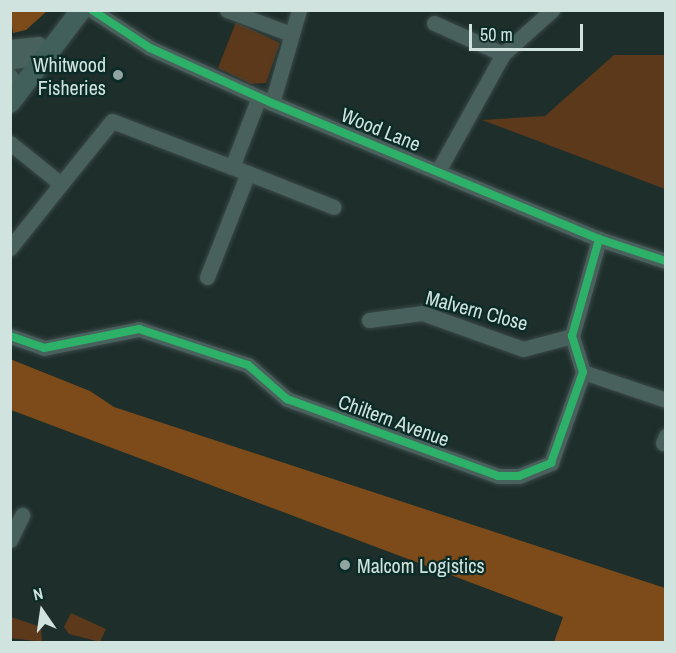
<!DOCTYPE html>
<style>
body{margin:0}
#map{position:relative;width:676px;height:653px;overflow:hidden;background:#1d2e2b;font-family:"Archivo Narrow",sans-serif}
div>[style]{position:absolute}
.green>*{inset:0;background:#5c391a}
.forest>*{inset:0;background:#7d4b1a}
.roads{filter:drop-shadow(0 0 2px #3b4947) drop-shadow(0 0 2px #3b4947)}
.minor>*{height:15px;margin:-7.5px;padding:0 7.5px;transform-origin:7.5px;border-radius:7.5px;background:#49615d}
.major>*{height:20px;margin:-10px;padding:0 10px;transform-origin:10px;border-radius:10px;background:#41605b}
.cycleway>*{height:8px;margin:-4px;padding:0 4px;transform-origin:4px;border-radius:4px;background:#2db169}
.dots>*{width:16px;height:16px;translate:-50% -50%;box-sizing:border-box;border:3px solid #0b2b26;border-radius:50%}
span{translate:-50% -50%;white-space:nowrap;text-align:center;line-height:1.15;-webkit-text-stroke:4.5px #0b2b26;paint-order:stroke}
.poi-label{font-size:20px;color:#d1e3df}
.right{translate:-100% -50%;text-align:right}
.left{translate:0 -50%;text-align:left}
.street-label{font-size:20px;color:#d1e3df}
.frame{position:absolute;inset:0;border:12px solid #d1e3df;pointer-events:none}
.north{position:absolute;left:12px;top:581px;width:60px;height:60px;-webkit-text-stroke:4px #0b2b26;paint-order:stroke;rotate:347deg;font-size:16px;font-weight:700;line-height:24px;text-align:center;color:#d1e3df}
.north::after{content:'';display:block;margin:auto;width:21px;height:27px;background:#d1e3df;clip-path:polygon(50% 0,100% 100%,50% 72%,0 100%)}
.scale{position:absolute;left:469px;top:24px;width:114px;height:27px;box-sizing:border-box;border:3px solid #d1e3df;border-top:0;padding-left:8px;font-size:18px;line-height:21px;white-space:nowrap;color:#d1e3df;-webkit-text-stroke:4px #0b2b26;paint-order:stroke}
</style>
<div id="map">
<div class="green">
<i style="clip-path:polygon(236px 22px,280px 43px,266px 83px,251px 84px,218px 68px)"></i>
<i style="clip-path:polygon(614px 55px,665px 55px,665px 189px,482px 120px,545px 116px)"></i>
<i style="clip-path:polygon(71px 613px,106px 629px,100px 642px,69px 634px,64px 627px)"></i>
<i style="clip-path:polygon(11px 617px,41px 627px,42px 642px,11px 638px)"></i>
</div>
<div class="forest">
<i style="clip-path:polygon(10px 11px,11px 10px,47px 11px,26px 30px,13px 33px)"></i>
<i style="clip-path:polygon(10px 359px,90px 391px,114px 407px,665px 588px,665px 642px,554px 642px,563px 617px,11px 410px)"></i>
</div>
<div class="roads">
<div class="minor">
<i style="left:92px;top:10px;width:69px;rotate:33.2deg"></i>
<i style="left:150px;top:48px;width:134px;rotate:24.3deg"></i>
<i style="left:272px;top:103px;width:354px;rotate:22.6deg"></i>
<i style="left:599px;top:239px;width:71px;rotate:18.2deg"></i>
<i style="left:227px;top:10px;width:68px;rotate:20.6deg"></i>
<i style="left:434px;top:23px;width:76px;rotate:24.2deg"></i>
<i style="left:10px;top:47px;width:29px;rotate:-6deg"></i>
<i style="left:10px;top:62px;width:36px;rotate:-11deg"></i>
<i style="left:10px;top:76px;width:6px;rotate:59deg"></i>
<i style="left:272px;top:103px;width:97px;rotate:-73.8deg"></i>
<i style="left:10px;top:143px;width:65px;rotate:38.8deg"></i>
<i style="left:61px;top:184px;width:82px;rotate:128.6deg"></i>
<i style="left:438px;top:171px;width:134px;rotate:-60.9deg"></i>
<i style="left:503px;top:54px;width:66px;rotate:-41.9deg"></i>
<i style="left:248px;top:173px;width:92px;rotate:21.6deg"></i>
<i style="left:61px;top:184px;width:81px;rotate:-51deg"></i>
<i style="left:112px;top:121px;width:129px;rotate:21deg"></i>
<i style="left:232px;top:167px;width:75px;rotate:-68.9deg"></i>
<i style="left:207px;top:277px;width:112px;rotate:-68.5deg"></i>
<i style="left:248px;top:173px;width:17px;rotate:-159deg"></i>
<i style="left:369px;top:320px;width:53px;rotate:-7.5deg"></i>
<i style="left:422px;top:313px;width:107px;rotate:19.6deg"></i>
<i style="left:523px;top:349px;width:51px;rotate:-14.9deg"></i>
<i style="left:10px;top:336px;width:36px;rotate:19deg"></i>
<i style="left:44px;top:348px;width:97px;rotate:-11.3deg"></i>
<i style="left:139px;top:329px;width:115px;rotate:18.3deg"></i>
<i style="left:248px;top:365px;width:52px;rotate:41.1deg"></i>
<i style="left:287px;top:399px;width:225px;rotate:20deg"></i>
<i style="left:498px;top:476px;width:21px"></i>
<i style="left:519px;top:476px;width:35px;rotate:-22deg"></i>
<i style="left:551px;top:463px;width:96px;rotate:-70.6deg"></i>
<i style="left:583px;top:372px;width:38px;rotate:-107deg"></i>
<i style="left:572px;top:336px;width:101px;rotate:-74.4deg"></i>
<i style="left:583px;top:372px;width:88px;rotate:18.6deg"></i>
<i style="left:663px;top:443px;width:8px;rotate:-67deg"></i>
<i style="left:10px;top:540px;width:28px;rotate:-64deg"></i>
</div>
<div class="major">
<i style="left:10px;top:103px;width:117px;rotate:-52.6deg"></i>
</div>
</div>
<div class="cycleway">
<i style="left:92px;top:10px;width:69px;rotate:33.2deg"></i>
<i style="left:150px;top:48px;width:134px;rotate:24.3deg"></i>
<i style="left:272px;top:103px;width:354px;rotate:22.6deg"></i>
<i style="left:599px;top:239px;width:71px;rotate:18.2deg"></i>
<i style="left:10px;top:336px;width:36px;rotate:19deg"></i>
<i style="left:44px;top:348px;width:97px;rotate:-11.3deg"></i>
<i style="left:139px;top:329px;width:115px;rotate:18.3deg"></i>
<i style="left:248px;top:365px;width:52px;rotate:41.1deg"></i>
<i style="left:287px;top:399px;width:225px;rotate:20deg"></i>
<i style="left:498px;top:476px;width:21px"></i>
<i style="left:519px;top:476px;width:35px;rotate:-22deg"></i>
<i style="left:551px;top:463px;width:96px;rotate:-70.6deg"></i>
<i style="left:583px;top:372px;width:38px;rotate:-107deg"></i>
<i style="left:572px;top:336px;width:101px;rotate:-74.4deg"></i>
</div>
<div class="dots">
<i style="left:118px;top:75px;background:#92a4a0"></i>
<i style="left:345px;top:565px;background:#92a4a0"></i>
</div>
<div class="poi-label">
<span class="right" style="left:106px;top:76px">Whitwood<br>Fisheries</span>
<span class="left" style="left:357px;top:565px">Malcom Logistics</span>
</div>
<div class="street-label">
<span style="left:381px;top:129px;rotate:22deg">Wood Lane</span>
<span style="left:477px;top:310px;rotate:15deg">Malvern Close</span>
<span style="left:394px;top:420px;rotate:20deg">Chiltern Avenue</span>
</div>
<div class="frame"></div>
<div class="north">N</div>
<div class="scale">50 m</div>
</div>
